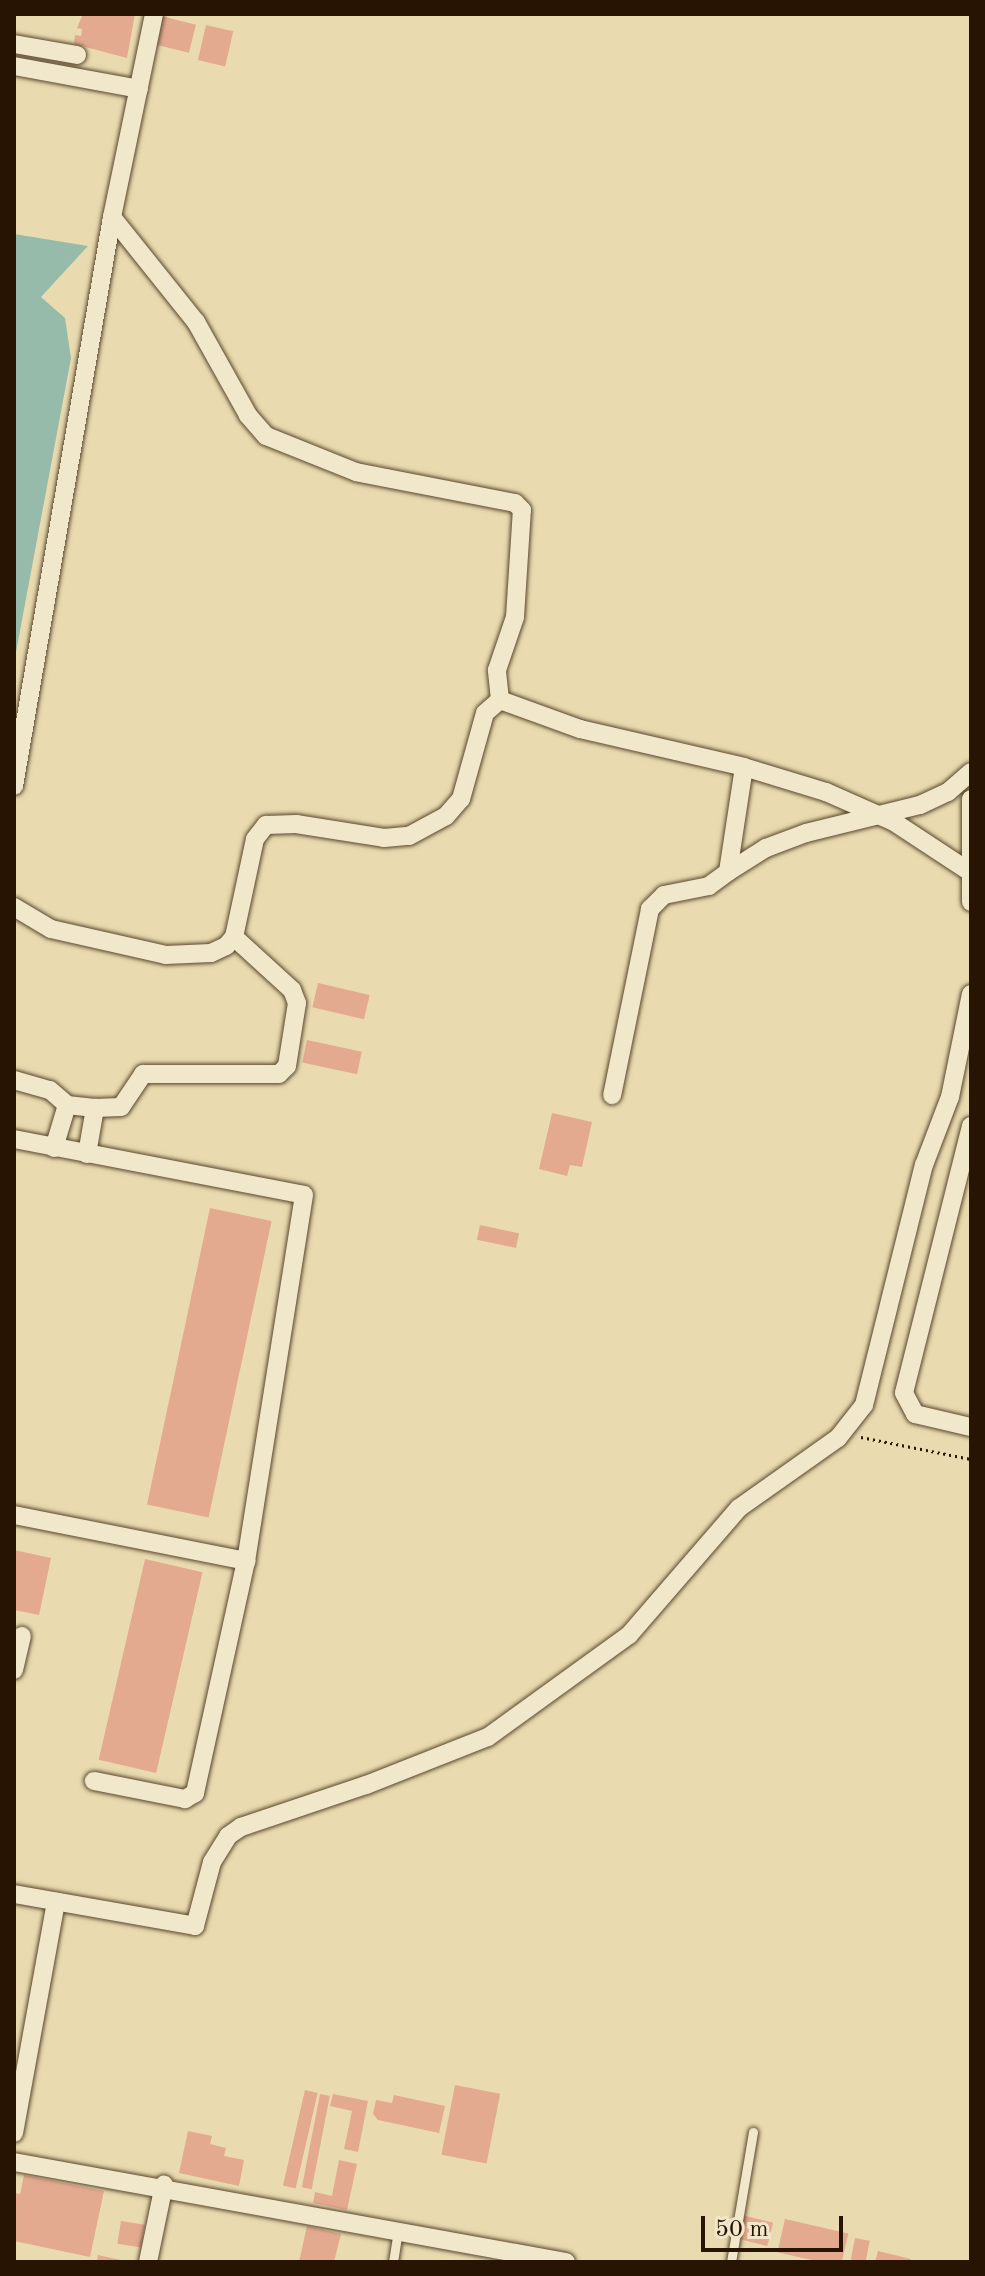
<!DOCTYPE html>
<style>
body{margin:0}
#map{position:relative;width:985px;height:2276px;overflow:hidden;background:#e9dbaf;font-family:"Old Standard TT",serif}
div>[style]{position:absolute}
.water>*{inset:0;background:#97bbaa}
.building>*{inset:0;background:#e4aa90;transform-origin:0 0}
.path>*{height:3px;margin-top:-1.5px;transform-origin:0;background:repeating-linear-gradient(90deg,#281402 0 2px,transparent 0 6px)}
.roads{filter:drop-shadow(0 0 2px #58462d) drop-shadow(0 0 2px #58462d)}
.service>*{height:9px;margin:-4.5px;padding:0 4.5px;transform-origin:4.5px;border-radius:4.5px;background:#f1e8cb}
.minor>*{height:18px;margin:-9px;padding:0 9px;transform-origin:9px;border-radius:9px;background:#f1e8cb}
span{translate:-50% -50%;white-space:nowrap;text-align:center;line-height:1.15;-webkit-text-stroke:8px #f1e8cb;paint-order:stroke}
.frame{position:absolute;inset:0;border:16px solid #281402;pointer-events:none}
.scale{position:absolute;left:701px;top:2216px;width:142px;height:36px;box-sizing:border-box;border:4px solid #281402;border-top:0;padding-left:10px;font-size:24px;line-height:28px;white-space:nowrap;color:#281402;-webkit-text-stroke:6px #f1e8cb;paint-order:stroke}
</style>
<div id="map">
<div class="water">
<i style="clip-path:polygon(14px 234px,88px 246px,41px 297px,65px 318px,71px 358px,14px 663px)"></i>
</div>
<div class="building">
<i style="clip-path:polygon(83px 14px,135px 14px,127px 58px,74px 44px,75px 35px,81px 36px,82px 29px,77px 28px)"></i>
<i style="left:161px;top:16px;width:36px;height:29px;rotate:14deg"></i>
<i style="left:206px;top:25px;width:28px;height:36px;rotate:13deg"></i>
<i style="left:318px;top:983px;width:53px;height:25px;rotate:13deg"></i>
<i style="left:307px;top:1040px;width:56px;height:23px;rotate:12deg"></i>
<i style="clip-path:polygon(552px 1113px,592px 1122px,582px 1167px,570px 1165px,567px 1176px,539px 1169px)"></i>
<i style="left:210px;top:1208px;width:63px;height:303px;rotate:12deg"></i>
<i style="left:480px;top:1225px;width:40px;height:15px;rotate:12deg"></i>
<i style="clip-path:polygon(14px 1550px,51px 1558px,39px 1615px,14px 1610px)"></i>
<i style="left:145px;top:1559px;width:59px;height:206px;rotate:13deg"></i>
<i style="left:455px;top:2085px;width:46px;height:71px;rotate:11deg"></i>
<i style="left:305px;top:2090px;width:13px;height:98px;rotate:13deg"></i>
<i style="left:320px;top:2094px;width:10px;height:95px;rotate:11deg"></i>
<i style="clip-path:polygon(333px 2094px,368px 2101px,358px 2152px,344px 2149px,352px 2111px,330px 2106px)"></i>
<i style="clip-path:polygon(394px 2095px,445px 2106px,439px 2133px,378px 2120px,373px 2114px,376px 2100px,392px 2103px)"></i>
<i style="clip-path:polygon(188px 2131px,212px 2136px,210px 2144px,226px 2148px,224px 2156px,244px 2160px,239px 2186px,179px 2173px)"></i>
<i style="clip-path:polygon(339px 2160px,357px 2164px,347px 2210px,313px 2203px,315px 2192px,332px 2196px)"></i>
<i style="clip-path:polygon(24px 2175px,104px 2191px,90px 2257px,14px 2241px,14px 2193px,20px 2194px)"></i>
<i style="left:742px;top:2215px;width:32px;height:24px;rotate:14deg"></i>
<i style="left:785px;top:2219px;width:65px;height:34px;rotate:13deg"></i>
<i style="left:121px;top:2221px;width:24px;height:23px;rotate:9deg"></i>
<i style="clip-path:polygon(307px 2226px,341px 2234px,334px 2262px,299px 2262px)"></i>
<i style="left:855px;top:2238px;width:15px;height:22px;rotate:11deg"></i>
<i style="clip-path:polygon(878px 2251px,911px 2259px,910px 2262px,875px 2262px)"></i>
<i style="clip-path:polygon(98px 2255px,125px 2261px,124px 2262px,97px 2262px)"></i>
</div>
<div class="path">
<i style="left:861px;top:1437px;width:112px;rotate:11.3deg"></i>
</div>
<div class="roads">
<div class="service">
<i style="left:393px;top:2262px;width:33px;rotate:-81deg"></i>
<i style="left:731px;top:2262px;width:132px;rotate:-80.4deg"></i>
</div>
<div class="minor">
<i style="left:14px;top:44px;width:64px;rotate:9.9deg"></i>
<i style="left:14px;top:66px;width:127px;rotate:10.4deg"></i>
<i style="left:500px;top:700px;width:85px;rotate:19.9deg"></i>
<i style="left:580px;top:729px;width:168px;rotate:13deg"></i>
<i style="left:744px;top:767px;width:106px;rotate:98.7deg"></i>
<i style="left:728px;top:872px;width:24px;rotate:144deg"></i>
<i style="left:709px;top:886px;width:46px;rotate:168.7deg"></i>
<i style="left:664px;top:895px;width:20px;rotate:135deg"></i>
<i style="left:650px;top:909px;width:190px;rotate:101.5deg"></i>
<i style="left:744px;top:767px;width:86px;rotate:17deg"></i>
<i style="left:826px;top:792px;width:74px;rotate:23.8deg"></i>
<i style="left:894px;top:822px;width:91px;rotate:33.3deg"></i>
<i style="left:14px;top:786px;width:577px;rotate:-80.23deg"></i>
<i style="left:112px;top:217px;width:207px;rotate:-78.3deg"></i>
<i style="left:971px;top:799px;width:103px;rotate:90deg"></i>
<i style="left:728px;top:872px;width:45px;rotate:-32.3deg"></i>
<i style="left:766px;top:848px;width:43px;rotate:-20.6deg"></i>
<i style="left:806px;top:833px;width:117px;rotate:-13.8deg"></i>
<i style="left:920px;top:805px;width:31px;rotate:-25deg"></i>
<i style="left:948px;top:792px;width:30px;rotate:-41deg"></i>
<i style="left:14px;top:907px;width:43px;rotate:30.7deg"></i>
<i style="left:51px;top:929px;width:118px;rotate:12.7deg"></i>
<i style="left:166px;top:955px;width:45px;rotate:-2.5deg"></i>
<i style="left:211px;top:953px;width:17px;rotate:-25deg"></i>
<i style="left:226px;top:946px;width:12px;rotate:-48deg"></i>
<i style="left:234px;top:937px;width:100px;rotate:-77.9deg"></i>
<i style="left:255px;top:839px;width:18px;rotate:-52deg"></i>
<i style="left:266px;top:825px;width:30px;rotate:-2deg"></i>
<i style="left:296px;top:824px;width:89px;rotate:9deg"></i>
<i style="left:384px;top:838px;width:25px;rotate:-5deg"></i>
<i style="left:409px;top:836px;width:42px;rotate:-28.4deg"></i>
<i style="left:446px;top:816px;width:23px;rotate:-49deg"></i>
<i style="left:461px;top:799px;width:89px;rotate:-74.4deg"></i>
<i style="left:485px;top:713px;width:20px;rotate:-41deg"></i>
<i style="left:500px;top:700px;width:30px;rotate:-96deg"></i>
<i style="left:497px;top:670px;width:56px;rotate:-71.2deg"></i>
<i style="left:515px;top:617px;width:107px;rotate:-86.3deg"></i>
<i style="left:522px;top:510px;width:10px;rotate:-135deg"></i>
<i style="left:515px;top:503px;width:162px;rotate:-169deg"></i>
<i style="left:356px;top:472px;width:97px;rotate:-158.2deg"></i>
<i style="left:266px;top:436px;width:28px;rotate:-131deg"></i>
<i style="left:248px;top:415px;width:107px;rotate:-119.2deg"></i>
<i style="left:196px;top:322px;width:134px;rotate:-128.7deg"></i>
<i style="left:14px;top:1080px;width:37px;rotate:16deg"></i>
<i style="left:50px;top:1090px;width:23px;rotate:41deg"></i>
<i style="left:67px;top:1105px;width:28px;rotate:6deg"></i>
<i style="left:95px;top:1108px;width:26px;rotate:-2deg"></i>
<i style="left:121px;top:1107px;width:40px;rotate:-56deg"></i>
<i style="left:143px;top:1074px;width:136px"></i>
<i style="left:279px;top:1074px;width:11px;rotate:-45deg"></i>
<i style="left:287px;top:1066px;width:64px;rotate:-81deg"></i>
<i style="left:297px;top:1003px;width:14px;rotate:-111deg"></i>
<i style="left:292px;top:990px;width:79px;rotate:-137.6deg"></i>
<i style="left:971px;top:1126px;width:275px;rotate:104.1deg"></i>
<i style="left:904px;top:1393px;width:24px;rotate:62deg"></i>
<i style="left:915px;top:1414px;width:57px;rotate:13.1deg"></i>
<i style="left:14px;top:1139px;width:295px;rotate:10.9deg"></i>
<i style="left:304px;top:1195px;width:371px;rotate:99deg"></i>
<i style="left:246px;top:1561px;width:238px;rotate:102.4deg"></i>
<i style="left:195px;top:1793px;width:12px;rotate:149deg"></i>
<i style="left:185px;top:1799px;width:93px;rotate:-168.8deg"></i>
<i style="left:54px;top:1148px;width:45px;rotate:-73.2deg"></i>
<i style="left:87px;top:1154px;width:47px;rotate:-80.1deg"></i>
<i style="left:14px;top:1515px;width:237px;rotate:11.2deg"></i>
<i style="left:14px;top:1670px;width:35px;rotate:-77deg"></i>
<i style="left:14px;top:1894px;width:184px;rotate:10deg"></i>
<i style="left:195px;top:1926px;width:66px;rotate:-75.1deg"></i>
<i style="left:212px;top:1862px;width:31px;rotate:-58deg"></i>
<i style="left:228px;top:1836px;width:16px;rotate:-35deg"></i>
<i style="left:241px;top:1827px;width:132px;rotate:-18.6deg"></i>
<i style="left:366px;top:1785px;width:131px;rotate:-21.5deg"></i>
<i style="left:488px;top:1737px;width:174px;rotate:-35.9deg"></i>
<i style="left:629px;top:1635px;width:168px;rotate:-49.1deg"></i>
<i style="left:739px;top:1508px;width:121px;rotate:-35.3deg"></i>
<i style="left:838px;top:1438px;width:42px;rotate:-51.8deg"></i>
<i style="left:864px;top:1405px;width:247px;rotate:-76deg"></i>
<i style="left:924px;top:1165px;width:73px;rotate:-69.1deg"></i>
<i style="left:950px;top:1097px;width:105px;rotate:-78.5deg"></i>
<i style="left:14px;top:2133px;width:235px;rotate:-79.7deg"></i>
<i style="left:14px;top:2162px;width:561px;rotate:10.27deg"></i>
<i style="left:148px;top:2262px;width:79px;rotate:-78.3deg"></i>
</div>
</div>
<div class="frame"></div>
<div class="scale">50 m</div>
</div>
